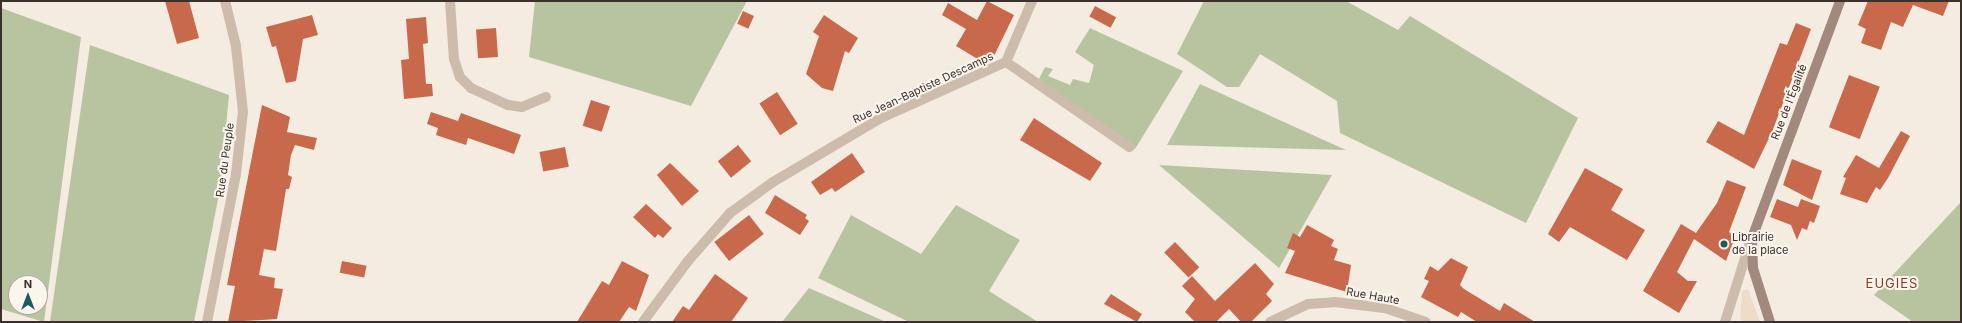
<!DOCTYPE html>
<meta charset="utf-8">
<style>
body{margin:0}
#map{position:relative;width:1962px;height:323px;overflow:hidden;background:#f4ebe1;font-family:Inter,sans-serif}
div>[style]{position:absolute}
.green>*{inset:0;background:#b8c4a0}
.plaza>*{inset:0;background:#ecdcc8}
.building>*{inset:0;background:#c8694b;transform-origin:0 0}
.street>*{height:10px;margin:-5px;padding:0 5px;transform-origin:5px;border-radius:5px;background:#cdbbac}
.secondary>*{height:10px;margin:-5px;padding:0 5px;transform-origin:5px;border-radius:5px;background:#a18a7d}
.dots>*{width:11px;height:11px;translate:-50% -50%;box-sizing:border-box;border:2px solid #fbf5ee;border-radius:50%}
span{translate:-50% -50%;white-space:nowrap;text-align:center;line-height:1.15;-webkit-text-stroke:4px #fbf5ee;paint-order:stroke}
.street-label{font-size:11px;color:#3b302b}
.poi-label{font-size:11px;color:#3b302b}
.left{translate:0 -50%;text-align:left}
.quarter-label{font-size:13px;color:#8c3b22;letter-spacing:1px}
.frame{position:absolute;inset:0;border:2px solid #3b302b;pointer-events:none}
.north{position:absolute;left:8px;top:275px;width:40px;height:40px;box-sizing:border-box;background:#fbf5ee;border:1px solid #aea6a0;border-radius:50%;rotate:0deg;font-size:11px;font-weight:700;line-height:16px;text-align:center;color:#3b302b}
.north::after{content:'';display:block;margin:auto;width:14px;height:18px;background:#1f5a5e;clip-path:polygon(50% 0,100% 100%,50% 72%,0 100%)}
</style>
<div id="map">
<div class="green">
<i style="clip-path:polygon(535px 1px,747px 1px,691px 106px,529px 57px)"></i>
<i style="clip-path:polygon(1204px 1px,1346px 1px,1398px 30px,1410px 16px,1578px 118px,1526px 223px,1340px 133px,1337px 101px,1260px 54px,1239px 87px,1227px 87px,1177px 54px)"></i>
<i style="clip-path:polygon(evenodd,1px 8px,81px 37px,44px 322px,1px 309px,1px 8px,16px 283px,40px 283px,40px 307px,16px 307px,16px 283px)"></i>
<i style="clip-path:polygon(1090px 28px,1183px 71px,1135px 149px,1037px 83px,1045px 67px,1053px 69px,1048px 76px,1070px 85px,1073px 79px,1089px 83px,1094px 65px,1075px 52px)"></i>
<i style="clip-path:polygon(90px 45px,229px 95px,220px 189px,194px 322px,50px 322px)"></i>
<i style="clip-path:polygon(1200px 84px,1346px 150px,1167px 145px)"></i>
<i style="clip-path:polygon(1159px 165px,1332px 175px,1279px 268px)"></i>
<i style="clip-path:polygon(1961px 202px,1961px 322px,1913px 322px,1874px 295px)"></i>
<i style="clip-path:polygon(956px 205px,1020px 240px,989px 291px,1038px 322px,909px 322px,818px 278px,851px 215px,921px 254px)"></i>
<i style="clip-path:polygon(809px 288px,886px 322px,782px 322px)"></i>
</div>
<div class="plaza">
<i style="clip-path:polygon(1748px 289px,1760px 322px,1742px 322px,1740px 318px,1742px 291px)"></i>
</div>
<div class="building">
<i style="clip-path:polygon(165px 1px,189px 1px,199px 38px,177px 44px)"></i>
<i style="clip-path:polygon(987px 1px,1014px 15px,991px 62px,986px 64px,956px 46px,966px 29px,942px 15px,948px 3px,977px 20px)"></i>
<i style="clip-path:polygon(1868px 1px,1949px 1px,1943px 16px,1913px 5px,1903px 27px,1891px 22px,1881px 50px,1861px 43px,1866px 29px,1858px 25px)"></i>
<i style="left:1095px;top:6px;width:24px;height:12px;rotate:28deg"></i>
<i style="left:743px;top:11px;width:12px;height:14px;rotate:24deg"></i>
<i style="clip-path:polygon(312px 15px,318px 35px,303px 39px,296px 81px,286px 83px,276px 46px,272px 47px,266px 27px)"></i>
<i style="clip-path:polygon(824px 15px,858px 38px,849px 53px,845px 51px,833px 91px,822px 88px,806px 74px,819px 36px,813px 32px)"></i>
<i style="clip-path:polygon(426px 17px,428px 43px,423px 44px,426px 84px,432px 84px,433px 96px,404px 99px,401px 60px,409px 59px,406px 19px)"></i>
<i style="clip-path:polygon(1796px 23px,1811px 29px,1772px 132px,1754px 169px,1706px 142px,1718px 121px,1744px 135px,1780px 43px,1787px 45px)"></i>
<i style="left:496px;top:28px;width:29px;height:20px;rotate:86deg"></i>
<i style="left:1849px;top:75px;width:33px;height:56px;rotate:21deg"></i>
<i style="left:777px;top:92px;width:38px;height:21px;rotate:57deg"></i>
<i style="left:591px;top:100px;width:20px;height:27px;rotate:18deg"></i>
<i style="clip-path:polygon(262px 105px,290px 117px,287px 132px,317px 138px,314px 150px,295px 145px,291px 155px,288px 175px,292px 177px,289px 189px,286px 189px,276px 251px,264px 249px,259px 275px,275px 278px,274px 288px,283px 289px,277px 319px,228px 322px,235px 286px,227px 285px)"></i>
<i style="clip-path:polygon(431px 112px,458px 121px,461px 113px,521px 135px,514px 154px,468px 138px,466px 145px,436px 135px,438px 128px,427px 124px)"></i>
<i style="clip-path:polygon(1034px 118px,1102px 163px,1090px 181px,1020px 140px)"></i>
<i style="clip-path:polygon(1901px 131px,1910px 136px,1888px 178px,1880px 190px,1876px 187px,1867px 203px,1840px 194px,1846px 178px,1843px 177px,1856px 155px,1879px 168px)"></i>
<i style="left:738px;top:145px;width:21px;height:26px;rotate:51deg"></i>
<i style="left:565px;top:147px;width:20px;height:26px;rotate:79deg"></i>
<i style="clip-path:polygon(852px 153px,865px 172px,835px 192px,832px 188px,820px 195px,811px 182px)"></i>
<i style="clip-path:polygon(1792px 159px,1822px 171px,1812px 200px,1783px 185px)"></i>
<i style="clip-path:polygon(670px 163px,699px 191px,682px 206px,657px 175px)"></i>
<i style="clip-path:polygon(1585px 168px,1623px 189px,1611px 210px,1645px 230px,1627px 260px,1570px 227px,1559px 242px,1548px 234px)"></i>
<i style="clip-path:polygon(1727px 180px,1746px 187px,1729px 232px,1735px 237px,1726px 261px,1694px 239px,1677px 272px,1688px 281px,1697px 281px,1679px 313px,1643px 291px,1681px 224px,1696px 233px,1717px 203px)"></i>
<i style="clip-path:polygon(775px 195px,807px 215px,805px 218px,809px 221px,800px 235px,765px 213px)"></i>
<i style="clip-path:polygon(1777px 199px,1798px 207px,1801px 199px,1820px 206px,1814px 223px,1810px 221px,1807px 230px,1802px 228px,1797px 240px,1791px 225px,1770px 217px)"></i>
<i style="clip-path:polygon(646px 204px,672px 228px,663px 238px,658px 234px,655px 238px,633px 217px)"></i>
<i style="left:749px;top:215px;width:24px;height:44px;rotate:52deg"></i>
<i style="clip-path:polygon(1307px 225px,1334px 240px,1331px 246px,1338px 249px,1334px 260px,1351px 265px,1347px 292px,1285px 273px,1295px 251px,1287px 248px,1293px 233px,1300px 237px)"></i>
<i style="left:1175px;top:242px;width:35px;height:15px;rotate:46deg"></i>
<i style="clip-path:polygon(1451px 258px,1468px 267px,1460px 285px,1464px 289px,1500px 311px,1504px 303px,1535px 322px,1477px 322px,1461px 312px,1458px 317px,1421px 297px,1429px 281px,1424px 279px,1430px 266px,1438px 271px)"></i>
<i style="left:342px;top:261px;width:25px;height:12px;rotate:11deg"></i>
<i style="clip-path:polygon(622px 261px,649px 275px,636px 311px,629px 307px,619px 322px,577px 322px,602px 281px,609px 285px)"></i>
<i style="clip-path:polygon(1255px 263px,1274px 284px,1266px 294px,1272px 301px,1251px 322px,1241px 322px,1229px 309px,1216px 322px,1195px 322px,1185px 312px,1195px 299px,1182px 286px,1192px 276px,1215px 301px)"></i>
<i style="clip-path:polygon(715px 274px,748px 298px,731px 322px,672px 322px,683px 306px,689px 310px)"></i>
<i style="clip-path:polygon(1111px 294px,1142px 314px,1137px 322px,1104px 304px)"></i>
</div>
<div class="street">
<i style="left:450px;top:1px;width:58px;rotate:86.1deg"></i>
<i style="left:454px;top:59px;width:19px;rotate:72deg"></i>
<i style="left:460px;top:77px;width:16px;rotate:45deg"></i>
<i style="left:471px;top:88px;width:41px;rotate:24.7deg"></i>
<i style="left:508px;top:105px;width:14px;rotate:8deg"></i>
<i style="left:522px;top:107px;width:26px;rotate:-23deg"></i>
<i style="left:1006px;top:62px;width:150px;rotate:34.6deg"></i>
<i style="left:207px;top:322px;width:151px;rotate:-78.9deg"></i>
<i style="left:236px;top:174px;width:62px;rotate:-83.6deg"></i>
<i style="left:243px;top:112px;width:66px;rotate:-96.1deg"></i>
<i style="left:236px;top:46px;width:46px;rotate:-103.7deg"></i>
<i style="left:643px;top:322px;width:76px;rotate:-53.6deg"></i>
<i style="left:688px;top:261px;width:64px;rotate:-48.8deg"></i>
<i style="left:730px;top:213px;width:53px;rotate:-35.8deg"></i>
<i style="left:773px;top:182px;width:123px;rotate:-30.7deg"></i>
<i style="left:879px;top:119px;width:139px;rotate:-24.2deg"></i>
<i style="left:1006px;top:62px;width:66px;rotate:-66.9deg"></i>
<i style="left:1270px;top:322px;width:42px;rotate:-25.3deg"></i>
<i style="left:1308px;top:304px;width:26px;rotate:-4deg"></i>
<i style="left:1334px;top:302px;width:51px;rotate:6.7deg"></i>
<i style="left:1385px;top:308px;width:43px;rotate:18.9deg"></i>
<i style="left:1725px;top:322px;width:87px;rotate:-72.6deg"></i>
</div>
<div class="secondary">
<i style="left:1770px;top:322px;width:57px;rotate:-107.5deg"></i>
<i style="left:1753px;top:268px;width:30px;rotate:-92deg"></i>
<i style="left:1752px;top:238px;width:253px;rotate:-69.6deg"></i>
</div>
<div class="dots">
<i style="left:1724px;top:244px;background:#1f5a5e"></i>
</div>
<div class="street-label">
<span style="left:923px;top:88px;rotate:-25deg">Rue Jean-Baptiste Descamps</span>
<span style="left:1789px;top:102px;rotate:-69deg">Rue de l'Égalité</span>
<span style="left:225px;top:160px;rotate:-82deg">Rue du Peuple</span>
<span style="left:1373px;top:296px;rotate:10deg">Rue Haute</span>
</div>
<div class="poi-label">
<span class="left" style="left:1732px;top:244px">Librairie<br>de la place</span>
</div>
<div class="quarter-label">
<span style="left:1892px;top:283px">EUGIES</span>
</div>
<div class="frame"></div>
<div class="north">N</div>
</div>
